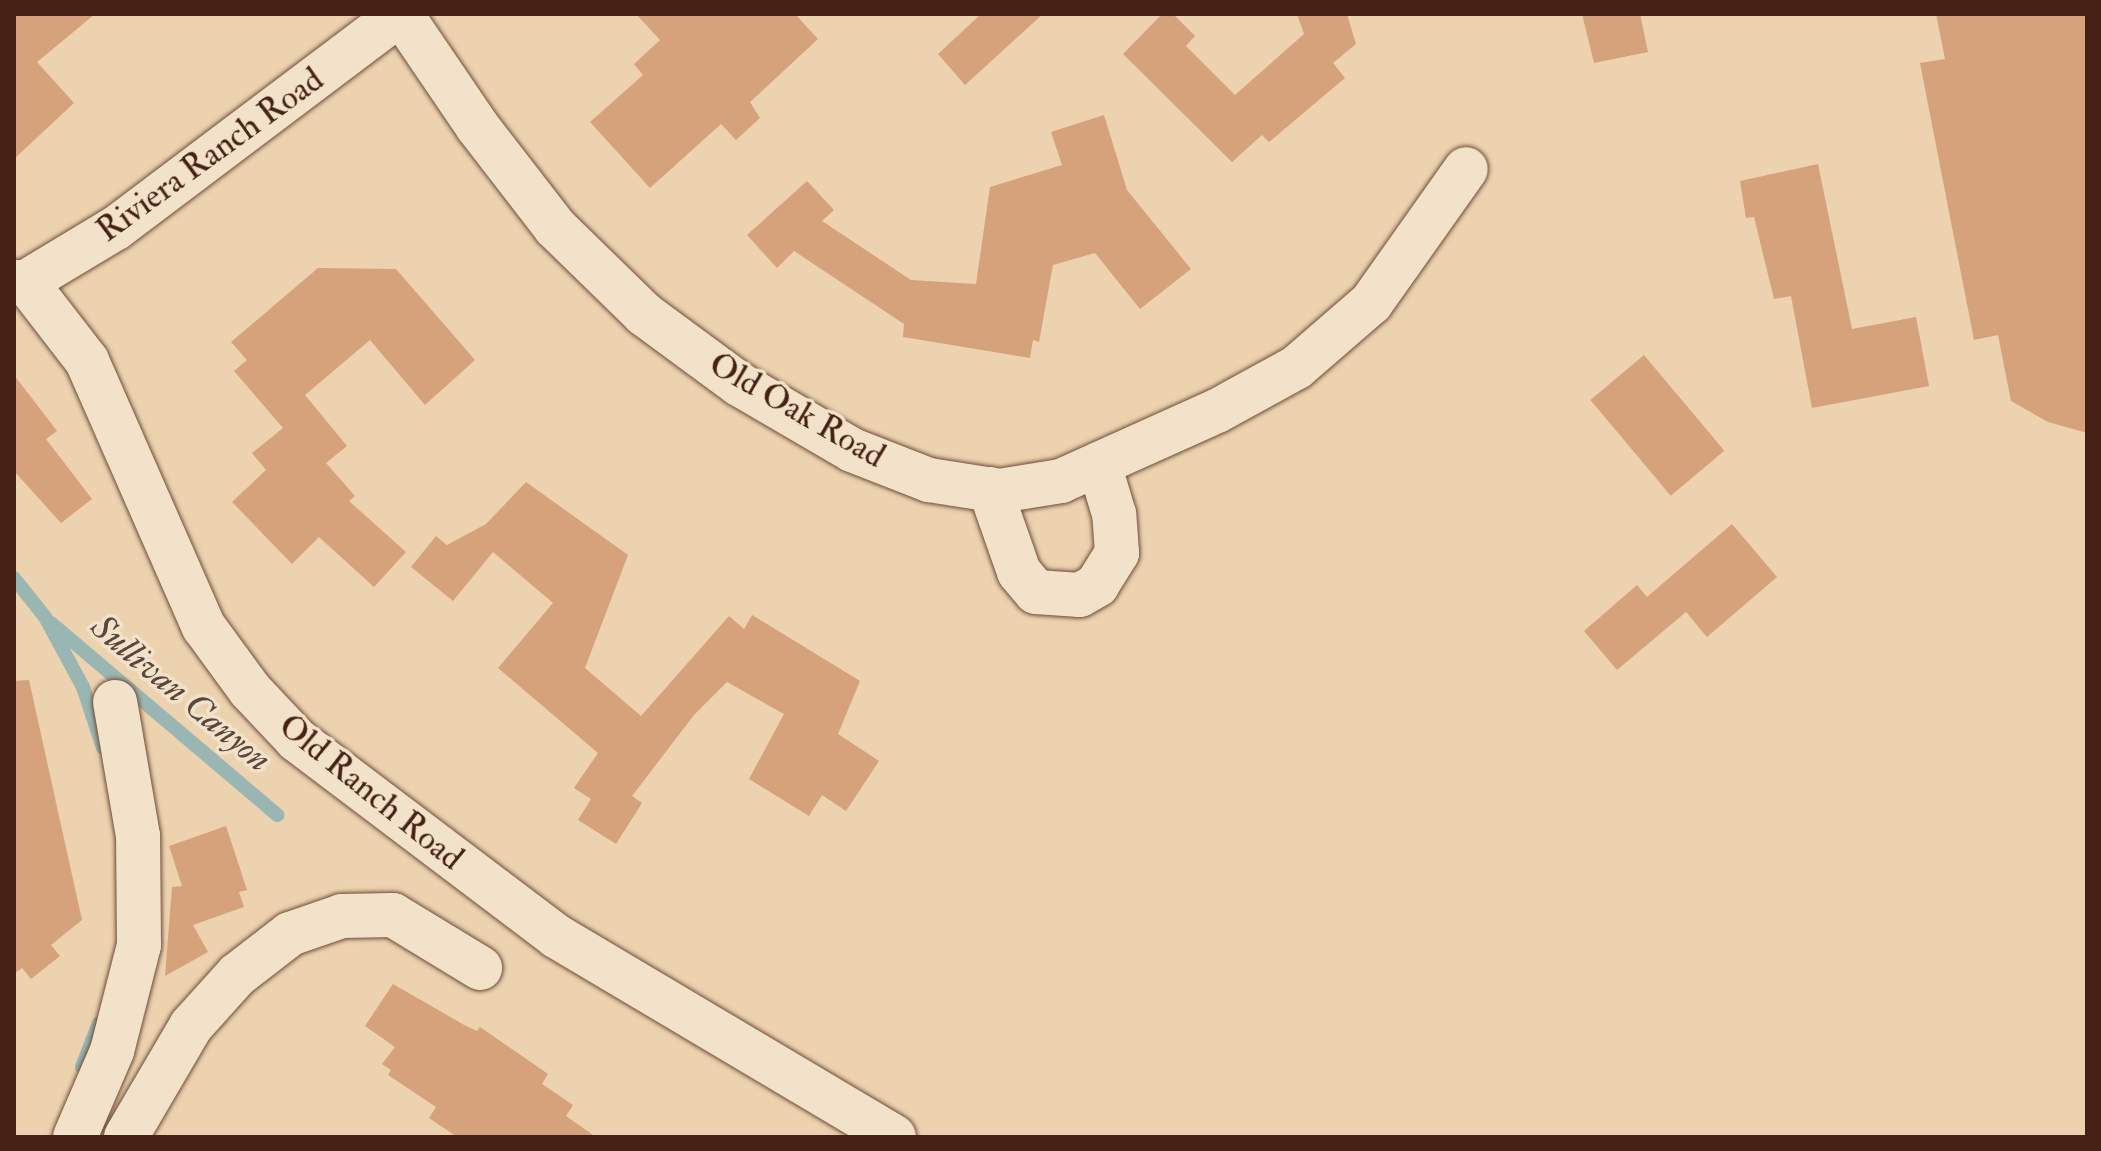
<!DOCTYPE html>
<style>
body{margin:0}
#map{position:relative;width:2101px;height:1151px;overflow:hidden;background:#ecd2ae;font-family:"IM FELL Double Pica",serif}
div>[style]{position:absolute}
.stream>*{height:14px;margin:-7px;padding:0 7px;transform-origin:7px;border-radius:7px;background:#9ab6b2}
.building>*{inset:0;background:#d5a27b;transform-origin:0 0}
.roads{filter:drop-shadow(0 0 2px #6e4d3a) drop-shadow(0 0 2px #6e4d3a)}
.minor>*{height:44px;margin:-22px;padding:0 22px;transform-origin:22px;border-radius:22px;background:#f3e2ca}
span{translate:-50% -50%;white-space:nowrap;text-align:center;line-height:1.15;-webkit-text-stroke:7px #f3e2ca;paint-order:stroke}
.street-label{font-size:34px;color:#442114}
.water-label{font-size:36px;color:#5a463c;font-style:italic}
.frame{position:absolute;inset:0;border:16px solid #442114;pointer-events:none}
</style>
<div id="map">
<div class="stream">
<i style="left:14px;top:578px;width:50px;rotate:51.5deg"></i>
<i style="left:45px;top:617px;width:80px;rotate:61.5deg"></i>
<i style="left:83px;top:687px;width:64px;rotate:71.8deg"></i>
<i style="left:51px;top:623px;width:297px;rotate:40.3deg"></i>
<i style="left:82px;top:1067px;width:47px;rotate:-68.9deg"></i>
</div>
<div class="building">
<i style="clip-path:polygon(14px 14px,95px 14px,37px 62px,74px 103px,14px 159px)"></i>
<i style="clip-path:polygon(636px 14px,795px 14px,818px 39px,750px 102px,760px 118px,736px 140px,721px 124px,650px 188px,590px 122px,643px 75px,634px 64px,660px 40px)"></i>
<i style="clip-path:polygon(981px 14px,1043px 14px,965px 85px,938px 54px)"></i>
<i style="clip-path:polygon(1162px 14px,1173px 14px,1195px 36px,1186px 46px,1235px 95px,1304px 34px,1297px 14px,1347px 14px,1356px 44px,1333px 63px,1345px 78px,1269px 142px,1262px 135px,1232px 162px,1123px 54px)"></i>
<i style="clip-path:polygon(1582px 14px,1640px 14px,1648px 52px,1594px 63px)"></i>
<i style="clip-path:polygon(1936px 14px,2087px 14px,2087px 433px,2048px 422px,2011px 401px,1998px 335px,1974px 340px,1920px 63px,1945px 59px)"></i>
<i style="clip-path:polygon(1104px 115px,1127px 190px,1191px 269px,1140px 309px,1095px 253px,1053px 265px,1039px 342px,1033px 340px,1030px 358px,903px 337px,904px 324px,794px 251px,777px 268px,747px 235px,807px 181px,834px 210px,822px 221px,911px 280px,976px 284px,990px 187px,1062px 165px,1051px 132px)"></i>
<i style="clip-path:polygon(1818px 164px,1852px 329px,1916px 317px,1929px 386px,1812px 408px,1791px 296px,1774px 299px,1754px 217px,1746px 218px,1740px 181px)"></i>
<i style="clip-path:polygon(318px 268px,396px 269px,475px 360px,425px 405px,370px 340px,305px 395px,347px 446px,326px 463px,355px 496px,349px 501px,406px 552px,374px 587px,319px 537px,292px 564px,232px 502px,266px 470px,252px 453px,283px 428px,234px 371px,247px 360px,231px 342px)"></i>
<i style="left:1644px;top:355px;width:125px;height:70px;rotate:50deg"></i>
<i style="clip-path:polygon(14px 375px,57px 431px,46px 439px,92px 499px,61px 523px,14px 471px)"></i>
<i style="clip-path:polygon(526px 482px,628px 555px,585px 668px,641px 716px,729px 616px,744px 629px,752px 615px,860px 681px,838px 734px,879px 761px,846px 811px,822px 795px,809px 816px,749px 779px,784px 714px,727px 682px,694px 715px,632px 796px,642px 803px,616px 844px,578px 820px,591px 799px,574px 788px,598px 753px,498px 668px,553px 603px,493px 552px,453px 601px,411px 567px,436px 536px,447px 545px,486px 524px)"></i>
<i style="clip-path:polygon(1732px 524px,1777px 577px,1707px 637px,1686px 612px,1617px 670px,1584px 631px,1637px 585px,1647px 597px)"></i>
<i style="clip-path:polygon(29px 680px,82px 920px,51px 945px,60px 956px,31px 979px,22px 968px,14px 974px,14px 681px)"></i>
<i style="clip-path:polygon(226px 826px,247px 890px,239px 892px,244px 907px,193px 925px,208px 952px,165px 976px,172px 887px,182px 886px,169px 846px)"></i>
<i style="clip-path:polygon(393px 984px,466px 1026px,477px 1031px,480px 1027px,548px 1074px,542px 1084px,573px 1105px,566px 1116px,596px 1137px,457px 1137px,429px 1118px,436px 1107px,388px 1075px,391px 1070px,382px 1064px,395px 1047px,365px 1026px)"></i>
</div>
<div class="roads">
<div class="minor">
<i style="left:401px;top:14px;width:135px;rotate:55.8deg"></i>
<i style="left:477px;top:126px;width:128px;rotate:52.3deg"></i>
<i style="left:555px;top:227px;width:124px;rotate:44.3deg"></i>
<i style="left:644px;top:314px;width:118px;rotate:36.4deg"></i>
<i style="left:739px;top:384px;width:131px;rotate:30.3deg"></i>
<i style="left:852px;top:450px;width:83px;rotate:21.3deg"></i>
<i style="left:929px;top:480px;width:71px;rotate:8.9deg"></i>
<i style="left:999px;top:491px;width:63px;rotate:-9.2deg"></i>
<i style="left:1061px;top:481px;width:171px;rotate:-24.2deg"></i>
<i style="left:1217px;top:411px;width:91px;rotate:-28.8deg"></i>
<i style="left:1297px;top:367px;width:98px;rotate:-40.9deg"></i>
<i style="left:1371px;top:303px;width:164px;rotate:-54.7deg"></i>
<i style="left:14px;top:282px;width:12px"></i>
<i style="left:26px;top:282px;width:105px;rotate:-31deg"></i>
<i style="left:116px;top:228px;width:356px;rotate:-37deg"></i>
<i style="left:26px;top:282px;width:100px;rotate:52.3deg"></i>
<i style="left:87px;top:361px;width:291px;rotate:66.3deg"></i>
<i style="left:204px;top:627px;width:78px;rotate:53.9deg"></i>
<i style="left:250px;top:690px;width:69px;rotate:46.8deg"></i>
<i style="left:297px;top:740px;width:325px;rotate:37.1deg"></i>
<i style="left:556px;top:936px;width:393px;rotate:30.7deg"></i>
<i style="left:990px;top:489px;width:88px;rotate:70.7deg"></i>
<i style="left:1019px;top:572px;width:26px;rotate:50deg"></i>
<i style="left:1036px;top:592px;width:44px;rotate:3.9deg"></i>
<i style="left:1080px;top:595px;width:20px;rotate:-30deg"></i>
<i style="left:1097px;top:585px;width:38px;rotate:-58deg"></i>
<i style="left:1117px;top:553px;width:39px;rotate:-94deg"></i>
<i style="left:1114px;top:514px;width:52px;rotate:-106.7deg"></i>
<i style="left:75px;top:1137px;width:94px;rotate:-66.7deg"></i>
<i style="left:112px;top:1051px;width:109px;rotate:-75.7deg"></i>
<i style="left:139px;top:945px;width:109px;rotate:-90.5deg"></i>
<i style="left:138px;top:836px;width:136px;rotate:-99.7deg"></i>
<i style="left:126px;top:1137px;width:129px;rotate:-59.6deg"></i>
<i style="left:191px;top:1026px;width:69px;rotate:-48deg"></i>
<i style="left:237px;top:975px;width:67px;rotate:-37.7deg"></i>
<i style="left:290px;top:934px;width:55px;rotate:-19.1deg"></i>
<i style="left:342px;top:916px;width:51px;rotate:-1.1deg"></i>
<i style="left:393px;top:915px;width:102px;rotate:31.3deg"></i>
</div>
</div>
<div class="street-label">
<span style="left:210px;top:155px;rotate:-36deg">Riviera Ranch Road</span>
<span style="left:797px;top:410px;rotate:30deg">Old Oak Road</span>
<span style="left:371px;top:792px;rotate:39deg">Old Ranch Road</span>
</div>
<div class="water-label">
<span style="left:181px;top:693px;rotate:40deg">Sullivan Canyon</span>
</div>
<div class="frame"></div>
</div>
